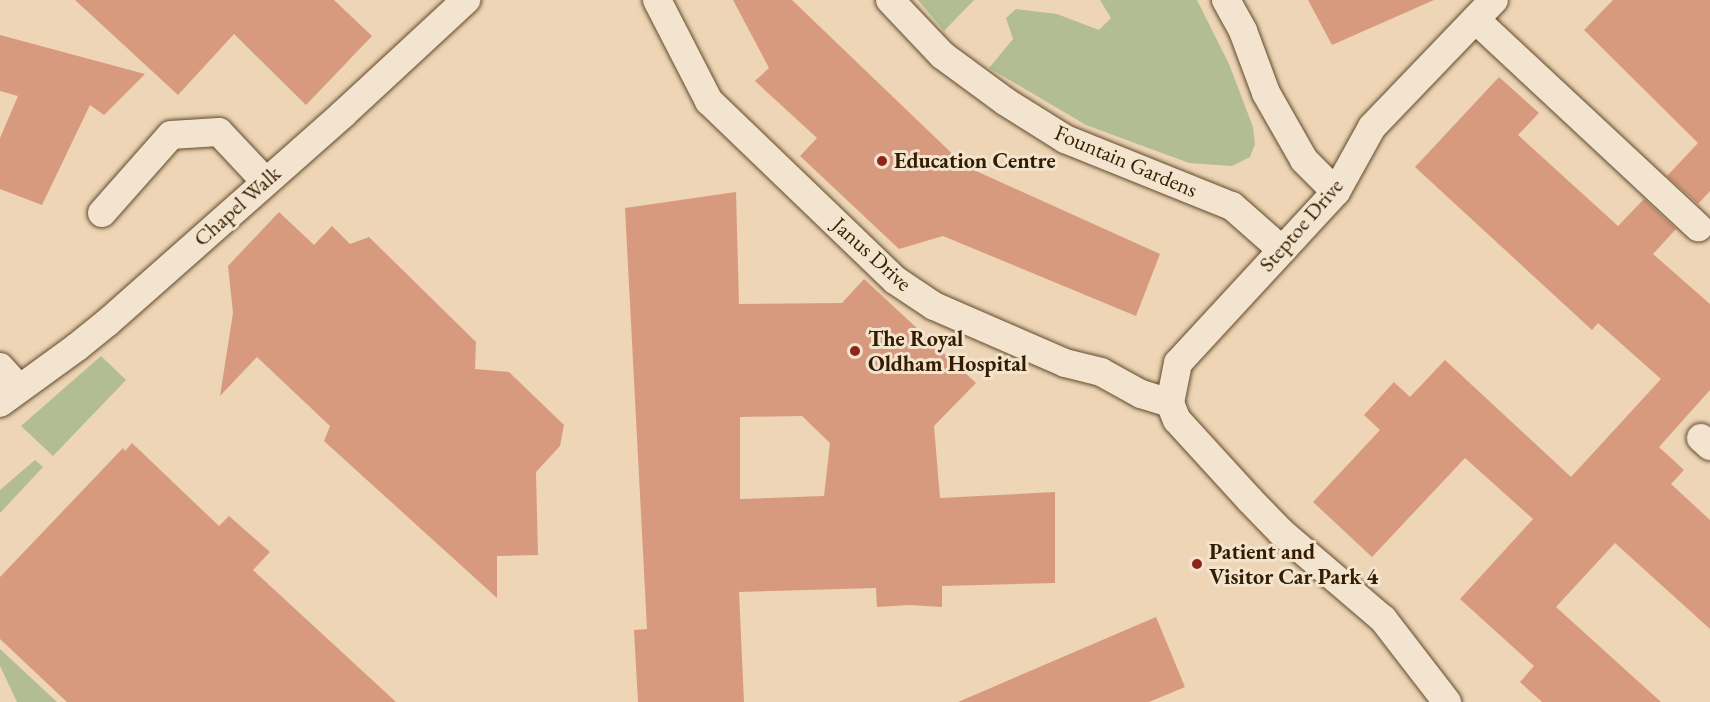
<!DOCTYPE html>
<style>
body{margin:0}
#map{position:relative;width:1710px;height:702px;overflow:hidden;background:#edd5b5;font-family:"EB Garamond",serif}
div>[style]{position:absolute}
.green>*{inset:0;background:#b2be92}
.building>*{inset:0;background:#d89a7f}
.roads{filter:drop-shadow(0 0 2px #624a2d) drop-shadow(0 0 2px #624a2d)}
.service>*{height:28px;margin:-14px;padding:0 14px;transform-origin:14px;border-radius:14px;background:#f3e4cf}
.dots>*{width:16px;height:16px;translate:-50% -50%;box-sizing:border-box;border:3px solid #f3e4cf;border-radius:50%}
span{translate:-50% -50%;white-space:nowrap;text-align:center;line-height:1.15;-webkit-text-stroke:6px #f3e4cf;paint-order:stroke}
.poi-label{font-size:22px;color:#331c00;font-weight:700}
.left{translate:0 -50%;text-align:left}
.street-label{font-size:22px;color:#331c00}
</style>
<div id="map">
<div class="green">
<i style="clip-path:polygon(918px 0,974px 0,944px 31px)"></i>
<i style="clip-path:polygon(1100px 0,1197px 0,1229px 64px,1253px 127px,1255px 144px,1250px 157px,1232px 166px,1189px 163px,1086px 125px,989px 68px,1013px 39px,1006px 18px,1016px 9px,1057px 14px,1099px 30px,1111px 18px)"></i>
<i style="clip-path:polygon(101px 356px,126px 380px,53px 456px,21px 426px)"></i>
<i style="clip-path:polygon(35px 460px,43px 467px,0 513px,0 490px)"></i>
<i style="clip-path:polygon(0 649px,57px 702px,17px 702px,0 666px)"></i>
</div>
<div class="building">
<i style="clip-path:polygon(75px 0,334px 0,372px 36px,306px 105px,234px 34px,178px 95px)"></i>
<i style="clip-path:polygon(733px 0,792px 0,965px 166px,1160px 254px,1136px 316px,943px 236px,899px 249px,800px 156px,817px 138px,755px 81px,769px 68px)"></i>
<i style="clip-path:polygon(1308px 0,1434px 0,1332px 45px)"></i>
<i style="clip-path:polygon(1613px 0,1710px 0,1710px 191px,1698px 204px,1667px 176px,1698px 143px,1584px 30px)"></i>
<i style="clip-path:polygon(0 35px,145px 74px,104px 115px,90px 105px,42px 205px,0 189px,0 138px,18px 96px,0 91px)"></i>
<i style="clip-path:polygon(1499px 77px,1539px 113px,1518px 135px,1618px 226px,1644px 199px,1676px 229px,1653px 254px,1710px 304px,1710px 390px,1659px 447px,1684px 470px,1671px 484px,1710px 520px,1710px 629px,1615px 543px,1556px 607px,1661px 702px,1542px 702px,1520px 682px,1534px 666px,1460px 599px,1533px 519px,1465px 458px,1372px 557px,1313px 502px,1380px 430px,1364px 415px,1394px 382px,1410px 397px,1445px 360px,1571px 477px,1661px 379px,1598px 323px,1592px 330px,1415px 167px)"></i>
<i style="clip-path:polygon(evenodd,736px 192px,739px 304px,842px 303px,864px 279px,976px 383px,934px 426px,940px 498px,1055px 492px,1055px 583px,942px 586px,942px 607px,909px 605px,877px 607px,876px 588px,739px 592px,744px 702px,638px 702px,634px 630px,647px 629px,625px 208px,736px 192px,802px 416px,830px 443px,824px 496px,740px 499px,740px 417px,802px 416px)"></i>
<i style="clip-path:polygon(279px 212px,314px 245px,332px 226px,350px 244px,369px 237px,476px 342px,475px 369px,509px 372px,564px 425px,560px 446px,536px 472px,538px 555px,497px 556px,497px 598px,324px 441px,330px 426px,257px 357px,220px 396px,233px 313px,228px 266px)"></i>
<i style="clip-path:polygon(132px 443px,219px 526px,229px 516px,270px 552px,253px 570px,396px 702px,67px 702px,0 639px,0 577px,123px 448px,125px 451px)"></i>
<i style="clip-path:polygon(1156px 617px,1185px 687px,1149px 702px,958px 702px)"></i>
</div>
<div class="roads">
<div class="service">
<i style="left:657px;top:0;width:114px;rotate:62.8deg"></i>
<i style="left:709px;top:101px;width:258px;rotate:43.9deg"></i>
<i style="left:895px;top:280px;width:47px;rotate:33.7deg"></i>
<i style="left:934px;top:306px;width:143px;rotate:23.5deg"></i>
<i style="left:1065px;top:363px;width:37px;rotate:14deg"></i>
<i style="left:1101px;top:372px;width:46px;rotate:28.8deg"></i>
<i style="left:1141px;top:394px;width:30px;rotate:17deg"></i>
<i style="left:890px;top:0;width:76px;rotate:46.6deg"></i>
<i style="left:942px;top:55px;width:79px;rotate:36.3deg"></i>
<i style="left:1006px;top:102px;width:70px;rotate:32.1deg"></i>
<i style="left:1065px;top:139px;width:180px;rotate:21.9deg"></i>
<i style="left:1232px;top:206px;width:65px;rotate:41.3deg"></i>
<i style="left:1226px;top:0;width:35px;rotate:61deg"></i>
<i style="left:1243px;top:31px;width:66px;rotate:69.6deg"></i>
<i style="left:1266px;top:93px;width:77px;rotate:60.4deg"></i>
<i style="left:1304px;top:160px;width:45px;rotate:45deg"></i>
<i style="left:1476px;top:20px;width:304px;rotate:43deg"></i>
<i style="left:102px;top:213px;width:104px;rotate:-48.5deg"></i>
<i style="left:171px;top:135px;width:48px;rotate:-3.6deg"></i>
<i style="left:219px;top:132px;width:67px;rotate:46.8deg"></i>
<i style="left:0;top:367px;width:28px;rotate:48deg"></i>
<i style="left:0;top:403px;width:95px;rotate:-36deg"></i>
<i style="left:77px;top:347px;width:40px;rotate:-39deg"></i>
<i style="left:108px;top:322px;width:314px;rotate:-41.5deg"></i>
<i style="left:343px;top:114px;width:168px;rotate:-42.8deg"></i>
<i style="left:1170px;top:403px;width:41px;rotate:-78.7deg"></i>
<i style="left:1178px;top:363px;width:233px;rotate:-47.3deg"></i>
<i style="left:1336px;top:192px;width:74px;rotate:-61deg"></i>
<i style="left:1372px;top:127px;width:176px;rotate:-46.2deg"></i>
<i style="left:1170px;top:403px;width:18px;rotate:68deg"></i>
<i style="left:1177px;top:420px;width:108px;rotate:47.6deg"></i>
<i style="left:1250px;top:500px;width:45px;rotate:45.9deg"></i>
<i style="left:1281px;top:532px;width:134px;rotate:40.5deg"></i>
<i style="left:1383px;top:619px;width:105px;rotate:52.4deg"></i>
<i style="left:1701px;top:438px;width:12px;rotate:42deg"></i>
</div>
</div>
<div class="dots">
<i style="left:882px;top:161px;background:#8f2418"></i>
<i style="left:855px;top:351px;background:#8f2418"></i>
<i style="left:1197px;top:564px;background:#8f2418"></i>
</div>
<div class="poi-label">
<span class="left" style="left:894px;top:161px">Education Centre</span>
<span class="left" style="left:868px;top:351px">The Royal<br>Oldham Hospital</span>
<span class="left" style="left:1209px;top:564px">Patient and<br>Visitor Car Park 4</span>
</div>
<div class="street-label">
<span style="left:1126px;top:161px;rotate:23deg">Fountain Gardens</span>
<span style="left:237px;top:206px;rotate:-42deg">Chapel Walk</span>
<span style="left:1301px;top:225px;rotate:-49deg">Steptoe Drive</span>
<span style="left:872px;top:254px;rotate:42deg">Janus Drive</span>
</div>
</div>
